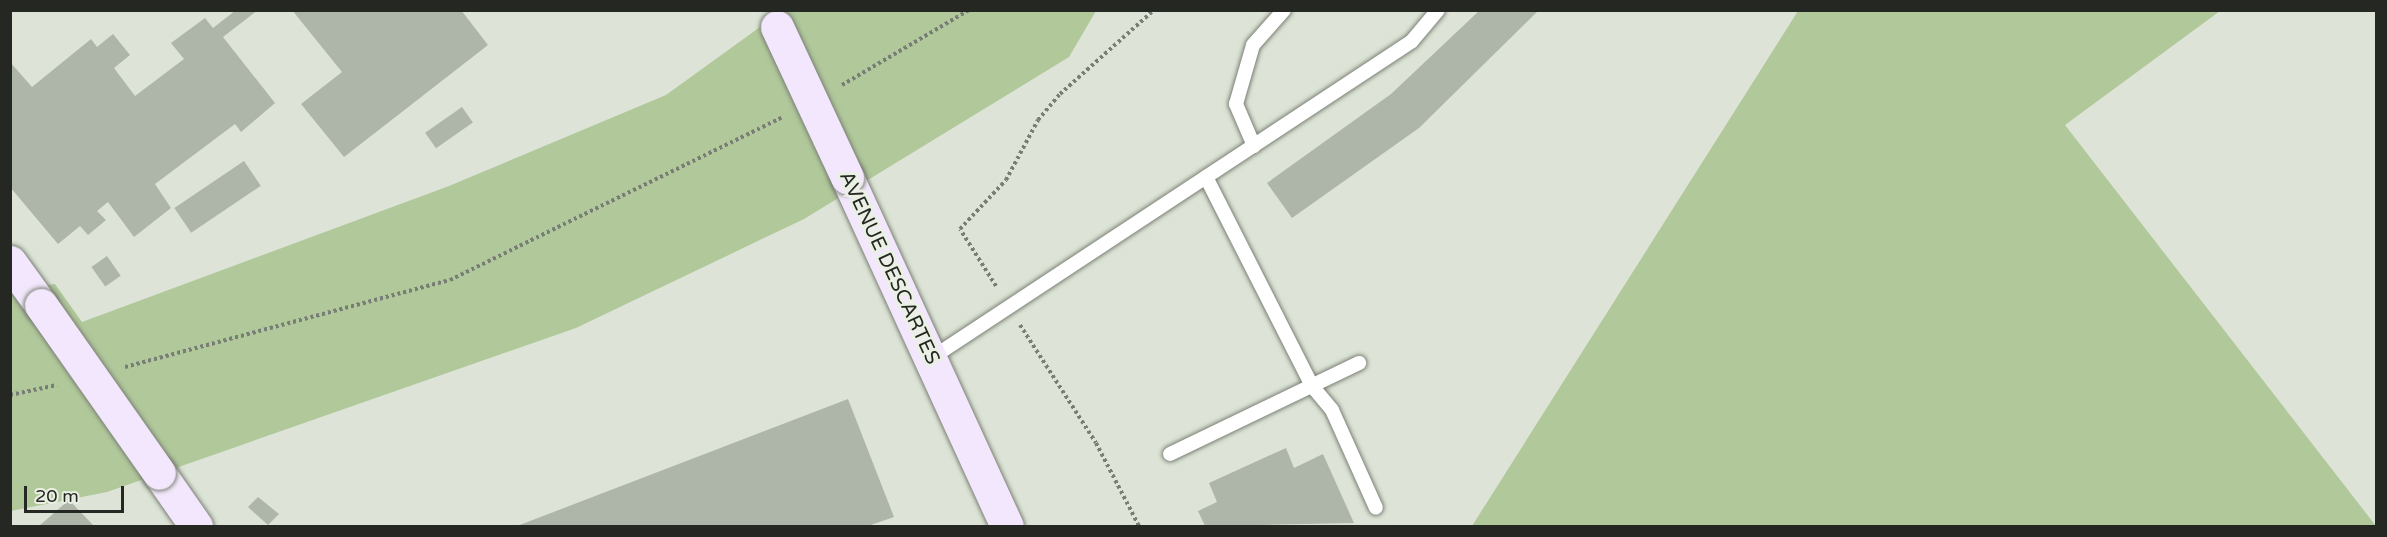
<!DOCTYPE html>
<style>
body{margin:0}
#map{position:relative;width:2387px;height:537px;overflow:hidden;background:#dde4d7;font-family:"Varela Round",sans-serif}
div>[style]{position:absolute}
.green>*{inset:0;background:#b1c89b}
.building>*{inset:0;background:#aeb5a9;transform-origin:0 0}
.path>*{height:4px;margin-top:-2px;transform-origin:0;background:repeating-linear-gradient(90deg,#787d75 0 3px,transparent 0 6px)}
.roads{filter:drop-shadow(0 0 2px #7b8175) drop-shadow(0 0 2px #7b8175)}
.lane>*{height:14px;margin:-7px;padding:0 7px;transform-origin:7px;border-radius:7px;background:#fff}
.secondary>*{height:33px;margin:-16.5px;padding:0 16.5px;transform-origin:16.5px;border-radius:16.5px;background:#f2e7fc}
.bridges{filter:drop-shadow(0 0 2px #7b8175) drop-shadow(0 0 2px #7b8175)}
.secondary-bridge>*{height:33px;margin:-16.5px;padding:0 16.5px;transform-origin:16.5px;border-radius:16.5px;background:#f2e7fc}
span{translate:-50% -50%;white-space:nowrap;text-align:center;line-height:1.15;-webkit-text-stroke:6px #eaf1e4;paint-order:stroke}
.street-label{font-size:20px;color:#242722}
.frame{position:absolute;inset:0;border:12px solid #242722;pointer-events:none}
.scale{position:absolute;left:24px;top:486px;width:100px;height:27px;box-sizing:border-box;border:3px solid #242722;border-top:0;padding-left:8px;font-size:18px;line-height:21px;white-space:nowrap;color:#242722;-webkit-text-stroke:4px #eaf1e4;paint-order:stroke}
</style>
<div id="map">
<div class="green">
<i style="clip-path:polygon(770px 11px,1096px 11px,1069px 57px,804px 219px,576px 328px,107px 492px,11px 511px,10px 290px,55px 284px,82px 322px,449px 186px,666px 95px,760px 27px)"></i>
<i style="clip-path:polygon(1798px 11px,2220px 11px,2065px 125px,2376px 526px,1472px 526px)"></i>
</div>
<div class="building">
<i style="clip-path:polygon(236px 10px,258px 10px,223px 37px,275px 103px,241px 132px,235px 124px,155px 184px,171px 208px,134px 237px,108px 202px,97px 211px,106px 220px,88px 235px,80px 226px,58px 244px,10px 187px,10px 62px,32px 87px,91px 39px,97px 47px,113px 34px,130px 55px,114px 68px,135px 96px,184px 59px,171px 43px,205px 18px,213px 28px)"></i>
<i style="clip-path:polygon(292px 10px,461px 10px,488px 45px,344px 157px,301px 104px,342px 72px)"></i>
<i style="clip-path:polygon(1480px 10px,1539px 10px,1419px 128px,1292px 218px,1267px 183px,1391px 94px)"></i>
<i style="left:462px;top:107px;width:19px;height:45px;rotate:55deg"></i>
<i style="left:244px;top:161px;width:30px;height:84px;rotate:56deg"></i>
<i style="left:107px;top:256px;width:24px;height:19px;rotate:55deg"></i>
<i style="clip-path:polygon(848px 399px,894px 517px,868px 526px,517px 526px)"></i>
<i style="clip-path:polygon(1286px 448px,1294px 468px,1323px 454px,1354px 523px,1205px 526px,1198px 511px,1217px 502px,1209px 483px)"></i>
<i style="clip-path:polygon(258px 497px,279px 514px,268px 525px,248px 507px)"></i>
<i style="clip-path:polygon(69px 500px,94px 526px,39px 526px)"></i>
</div>
<div class="path">
<i style="left:842px;top:85px;width:147px;rotate:-30.6deg"></i>
<i style="left:996px;top:286px;width:67px;rotate:-122.3deg"></i>
<i style="left:960px;top:229px;width:67px;rotate:-46.8deg"></i>
<i style="left:1006px;top:180px;width:68px;rotate:-61.9deg"></i>
<i style="left:1038px;top:120px;width:34px;rotate:-50deg"></i>
<i style="left:1060px;top:94px;width:126px;rotate:-41.8deg"></i>
<i style="left:1020px;top:325px;width:140px;rotate:57.2deg"></i>
<i style="left:1096px;top:443px;width:93px;rotate:62.6deg"></i>
<i style="left:125px;top:367px;width:336px;rotate:-15deg"></i>
<i style="left:450px;top:280px;width:370px;rotate:-26.1deg"></i>
<i style="left:10px;top:395px;width:48px;rotate:-12deg"></i>
</div>
<div class="roads">
<div class="lane">
<i style="left:1254px;top:146px;width:46px;rotate:-113.2deg"></i>
<i style="left:1236px;top:104px;width:61px;rotate:-73.9deg"></i>
<i style="left:1253px;top:45px;width:47px;rotate:-48.5deg"></i>
<i style="left:1206px;top:177px;width:234px;rotate:63.1deg"></i>
<i style="left:1312px;top:386px;width:31px;rotate:50deg"></i>
<i style="left:1332px;top:410px;width:107px;rotate:65.8deg"></i>
<i style="left:930px;top:359px;width:577px;rotate:-33.41deg"></i>
<i style="left:1412px;top:41px;width:40px;rotate:-50deg"></i>
<i style="left:1170px;top:454px;width:210px;rotate:-25.7deg"></i>
</div>
<div class="secondary">
<i style="left:847px;top:177px;width:384px;rotate:65.4deg"></i>
<i style="left:10px;top:262px;width:53px;rotate:54.2deg"></i>
<i style="left:159px;top:473px;width:65px;rotate:55.1deg"></i>
</div>
</div>
<div class="bridges">
<div class="secondary-bridge">
<i style="left:777px;top:27px;width:166px;rotate:65deg"></i>
<i style="left:41px;top:305px;width:205px;rotate:54.9deg"></i>
</div>
</div>
<div class="street-label">
<span style="left:889px;top:268px;rotate:65deg">AVENUE DESCARTES</span>
</div>
<div class="frame"></div>
<div class="scale">20 m</div>
</div>
